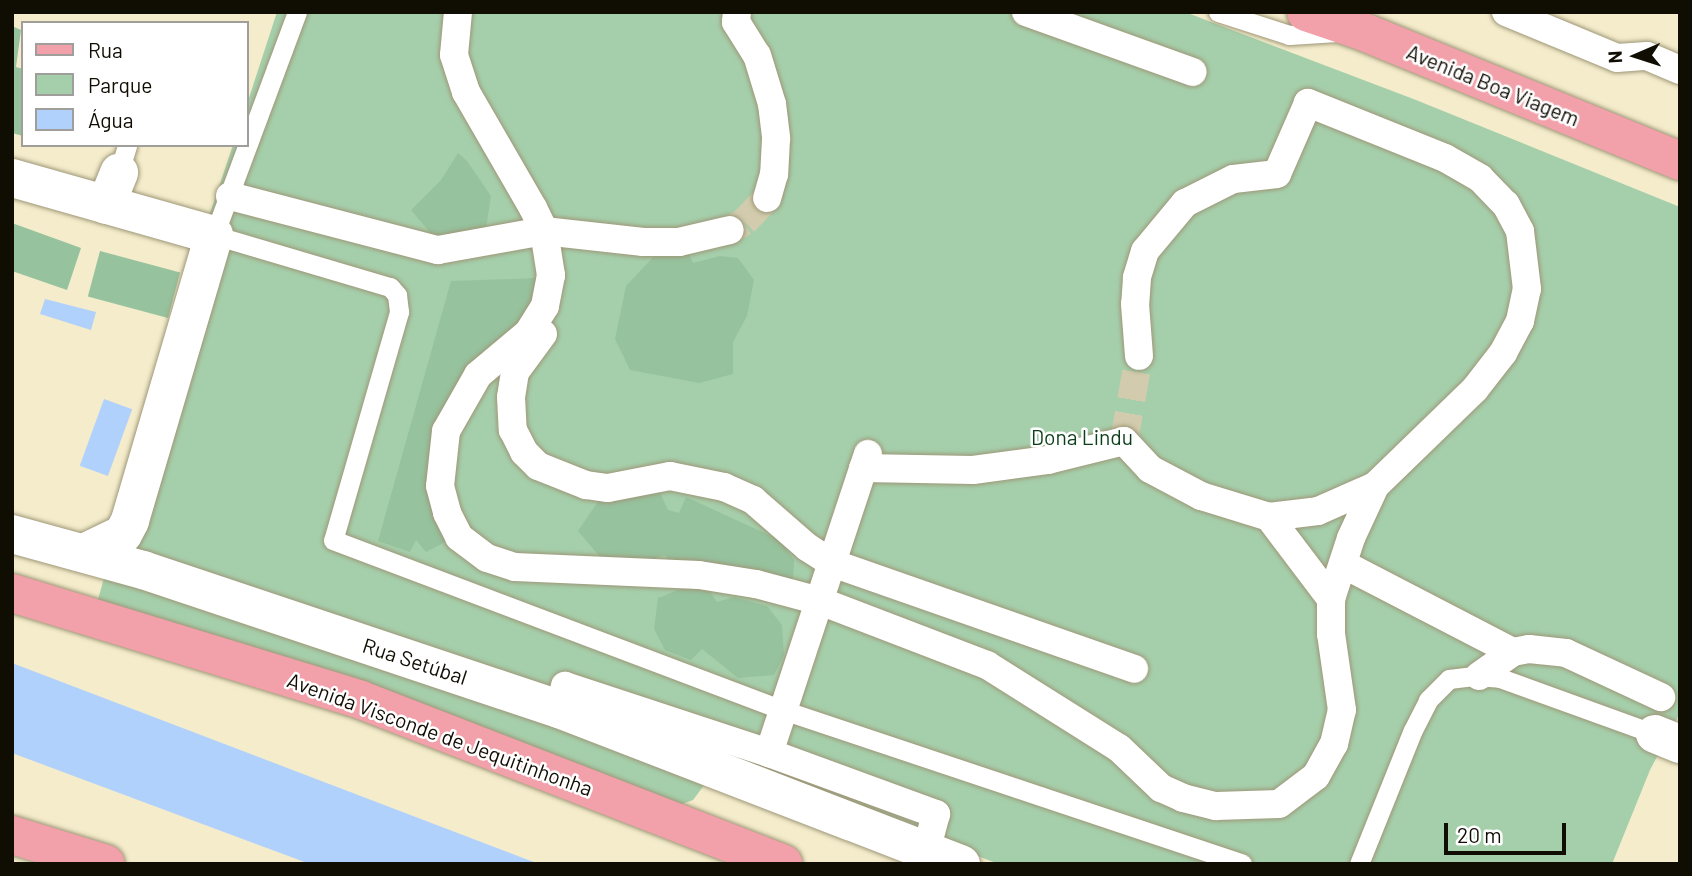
<!DOCTYPE html>
<meta charset="utf-8">
<style>
body{margin:0}
#map{position:relative;width:1692px;height:876px;overflow:hidden;background:#f4eccb;font-family:Barlow,sans-serif}
div>[style]{position:absolute}
.green>*{inset:0;background:#a5cfab}
.forest>*{inset:0;background:#96c29d;transform-origin:0 0}
.water>*{inset:0;background:#b1d1fd;transform-origin:0 0}
.pedestrian-tunnel>*{height:28px;margin-top:-14px;transform-origin:0;background:repeating-linear-gradient(90deg,#d2cbad 0 28px,transparent 0 42px)}
.roads{filter:drop-shadow(0 0 2px #9e9778) drop-shadow(0 0 2px #9e9778)}
.service>*{height:19px;margin:-9.5px;padding:0 9.5px;transform-origin:9.5px;border-radius:9.5px;background:#fff}
.pedestrian>*{height:28px;margin:-14px;padding:0 14px;transform-origin:14px;border-radius:14px;background:#fff}
.minor>*{height:38px;margin:-19px;padding:0 19px;transform-origin:19px;border-radius:19px;background:#fff}
.tertiary>*{height:38px;margin:-19px;padding:0 19px;transform-origin:19px;border-radius:19px;background:#fff}
.primary>*{height:38px;margin:-19px;padding:0 19px;transform-origin:19px;border-radius:19px;background:#f2a0a9}
span{translate:-50% -50%;white-space:nowrap;text-align:center;line-height:1.15;-webkit-text-stroke:5px #fff;paint-order:stroke}
.street-label{font-size:21px;color:#100d03}
.park-label{font-size:21px;color:#0d3f1b}
.frame{position:absolute;inset:0;border:14px solid #100d03;pointer-events:none}
.legend{position:absolute;left:21px;top:21px;width:228px;height:126px;box-sizing:border-box;background:#fff;border:2px solid #9f9e9a;margin:0;padding:9px 12px;list-style:none;font-size:21px;color:#100d03}
.legend li{display:flex;align-items:center;gap:14px;height:35px}
.legend b{width:35px;border:2px solid #9f9e9a}
.north{position:absolute;left:1601px;top:21px;width:70px;height:70px;-webkit-text-stroke:5px #fff;paint-order:stroke;rotate:267deg;font-size:19px;font-weight:700;line-height:28px;text-align:center;color:#100d03}
.north::after{content:'';display:block;margin:auto;width:24px;height:32px;background:#100d03;clip-path:polygon(50% 0,100% 100%,50% 72%,0 100%)}
.scale{position:absolute;left:1444px;top:823px;width:122px;height:32px;box-sizing:border-box;border:4px solid #100d03;border-top:0;padding-left:9px;font-size:21px;line-height:24px;white-space:nowrap;color:#100d03;-webkit-text-stroke:5px #fff;paint-order:stroke}
</style>
<div id="map">
<div class="green">
<i style="clip-path:polygon(277px 12px,1185px 12px,1416px 100px,1680px 207px,1680px 713px,1650px 770px,1612px 864px,999px 864px,734px 766px,705px 784px,693px 800px,674px 807px,91px 624px,195px 258px,233px 145px,247px 145px,247px 104px)"></i>
</div>
<div class="forest">
<i style="clip-path:polygon(12px 26px,21px 30px,16px 67px,23px 69px,23px 136px,12px 133px)"></i>
<i style="clip-path:polygon(458px 153px,467px 161px,491px 196px,486px 228px,438px 242px,411px 210px,441px 180px)"></i>
<i style="clip-path:polygon(12px 223px,81px 248px,67px 290px,12px 271px)"></i>
<i style="clip-path:polygon(687px 249px,693px 263px,720px 256px,738px 258px,754px 280px,747px 316px,733px 342px,733px 374px,699px 383px,630px 370px,615px 339px,626px 286px,658px 252px)"></i>
<i style="left:100px;top:251px;width:83px;height:47px;rotate:15deg"></i>
<i style="clip-path:polygon(541px 278px,525px 320px,451px 401px,447px 541px,426px 552px,416px 540px,410px 552px,378px 541px,451px 281px)"></i>
<i style="clip-path:polygon(658px 489px,668px 510px,679px 513px,686px 497px,780px 540px,794px 560px,793px 586px,672px 565px,665px 555px,644px 562px,601px 558px,578px 531px,601px 497px)"></i>
<i style="clip-path:polygon(691px 585px,709px 590px,717px 602px,734px 597px,767px 606px,782px 625px,784px 655px,774px 675px,738px 678px,702px 649px,691px 660px,665px 650px,654px 629px,658px 598px)"></i>
</div>
<div class="water">
<i style="clip-path:polygon(45px 299px,96px 312px,91px 330px,40px 314px)"></i>
<i style="left:104px;top:399px;width:30px;height:71px;rotate:20deg"></i>
<i style="clip-path:polygon(12px 663px,539px 864px,310px 864px,12px 753px)"></i>
</div>
<div class="pedestrian-tunnel">
<i style="left:730px;top:230px;width:16px;rotate:-30deg"></i>
<i style="left:744px;top:222px;width:33px;rotate:-46deg"></i>
<i style="left:1124px;top:441px;width:86px;rotate:-80deg"></i>
</div>
<div class="roads">
<div class="service">
<i style="left:297px;top:12px;width:238px;rotate:110.4deg"></i>
<i style="left:214px;top:235px;width:184px;rotate:16.5deg"></i>
<i style="left:390px;top:287px;width:11px;rotate:49deg"></i>
<i style="left:397px;top:295px;width:17px;rotate:83deg"></i>
<i style="left:399px;top:312px;width:237px;rotate:106.1deg"></i>
<i style="left:333px;top:540px;width:481px;rotate:20.7deg"></i>
<i style="left:783px;top:710px;width:484px;rotate:18.5deg"></i>
<i style="left:1218px;top:12px;width:75px;rotate:17.9deg"></i>
<i style="left:1289px;top:35px;width:48px;rotate:-3.6deg"></i>
<i style="left:119px;top:172px;width:28px;rotate:-73deg"></i>
<i style="left:1359px;top:864px;width:144px;rotate:-68.1deg"></i>
<i style="left:1413px;top:730px;width:34px;rotate:-63deg"></i>
<i style="left:1428px;top:700px;width:30px;rotate:-45deg"></i>
<i style="left:1449px;top:679px;width:25px;rotate:-7deg"></i>
<i style="left:1474px;top:676px;width:26px;rotate:4deg"></i>
<i style="left:1500px;top:678px;width:165px;rotate:19.9deg"></i>
</div>
<div class="pedestrian">
<i style="left:458px;top:12px;width:43px;rotate:95.3deg"></i>
<i style="left:454px;top:55px;width:39px;rotate:72deg"></i>
<i style="left:466px;top:92px;width:134px;rotate:60deg"></i>
<i style="left:533px;top:208px;width:25px;rotate:64deg"></i>
<i style="left:544px;top:231px;width:45px;rotate:81deg"></i>
<i style="left:551px;top:275px;width:32px;rotate:101deg"></i>
<i style="left:545px;top:306px;width:32px;rotate:122deg"></i>
<i style="left:528px;top:333px;width:65px;rotate:140deg"></i>
<i style="left:478px;top:375px;width:64px;rotate:119.7deg"></i>
<i style="left:446px;top:431px;width:55px;rotate:96.2deg"></i>
<i style="left:440px;top:486px;width:28px;rotate:75deg"></i>
<i style="left:447px;top:513px;width:27px;rotate:63deg"></i>
<i style="left:459px;top:537px;width:35px;rotate:37deg"></i>
<i style="left:487px;top:558px;width:29px;rotate:18deg"></i>
<i style="left:515px;top:567px;width:184px;rotate:2.5deg"></i>
<i style="left:699px;top:575px;width:58px;rotate:9deg"></i>
<i style="left:756px;top:584px;width:66px;rotate:14.9deg"></i>
<i style="left:820px;top:601px;width:179px;rotate:21deg"></i>
<i style="left:987px;top:665px;width:156px;rotate:32.2deg"></i>
<i style="left:1119px;top:748px;width:58px;rotate:43.6deg"></i>
<i style="left:1161px;top:788px;width:24px;rotate:24deg"></i>
<i style="left:1183px;top:798px;width:34px;rotate:14deg"></i>
<i style="left:1216px;top:806px;width:63px;rotate:-1.8deg"></i>
<i style="left:1279px;top:804px;width:46px;rotate:-37.1deg"></i>
<i style="left:1316px;top:776px;width:37px;rotate:-61deg"></i>
<i style="left:1334px;top:744px;width:35px;rotate:-77deg"></i>
<i style="left:1342px;top:710px;width:77px;rotate:-98.2deg"></i>
<i style="left:1331px;top:634px;width:35px;rotate:-90deg"></i>
<i style="left:1331px;top:599px;width:64px;rotate:-71.8deg"></i>
<i style="left:1351px;top:538px;width:57px;rotate:-65.2deg"></i>
<i style="left:1375px;top:486px;width:139px;rotate:-44.1deg"></i>
<i style="left:1475px;top:389px;width:46px;rotate:-52.1deg"></i>
<i style="left:1503px;top:353px;width:36px;rotate:-62deg"></i>
<i style="left:1520px;top:321px;width:33px;rotate:-78deg"></i>
<i style="left:1527px;top:289px;width:58px;rotate:-96.9deg"></i>
<i style="left:1520px;top:231px;width:30px;rotate:-118deg"></i>
<i style="left:1506px;top:205px;width:37px;rotate:-134deg"></i>
<i style="left:1480px;top:178px;width:40px;rotate:-150.3deg"></i>
<i style="left:1445px;top:158px;width:148px;rotate:-158.1deg"></i>
<i style="left:1308px;top:103px;width:77px;rotate:113.6deg"></i>
<i style="left:1277px;top:174px;width:44px;rotate:173.5deg"></i>
<i style="left:1233px;top:179px;width:54px;rotate:153.4deg"></i>
<i style="left:1185px;top:203px;width:62px;rotate:129.8deg"></i>
<i style="left:1145px;top:251px;width:28px;rotate:107deg"></i>
<i style="left:1137px;top:278px;width:26px;rotate:94deg"></i>
<i style="left:1135px;top:304px;width:52px;rotate:85.6deg"></i>
<i style="left:737px;top:12px;width:10px;rotate:96deg"></i>
<i style="left:736px;top:22px;width:39px;rotate:58deg"></i>
<i style="left:757px;top:55px;width:51px;rotate:73deg"></i>
<i style="left:772px;top:104px;width:35px;rotate:83deg"></i>
<i style="left:776px;top:139px;width:35px;rotate:93deg"></i>
<i style="left:774px;top:174px;width:25px;rotate:106deg"></i>
<i style="left:1026px;top:12px;width:177px;rotate:19.8deg"></i>
<i style="left:1506px;top:12px;width:120px;rotate:22.5deg"></i>
<i style="left:1617px;top:58px;width:30px;rotate:-4deg"></i>
<i style="left:1647px;top:56px;width:36px;rotate:23deg"></i>
<i style="left:230px;top:196px;width:215px;rotate:14.6deg"></i>
<i style="left:438px;top:250px;width:108px;rotate:-10.2deg"></i>
<i style="left:544px;top:231px;width:100px;rotate:6.3deg"></i>
<i style="left:643px;top:242px;width:36px"></i>
<i style="left:679px;top:242px;width:52px;rotate:-13.2deg"></i>
<i style="left:543px;top:334px;width:47px;rotate:126.4deg"></i>
<i style="left:515px;top:372px;width:25px;rotate:99deg"></i>
<i style="left:511px;top:397px;width:33px;rotate:87deg"></i>
<i style="left:513px;top:430px;width:25px;rotate:63deg"></i>
<i style="left:524px;top:452px;width:20px;rotate:45deg"></i>
<i style="left:538px;top:466px;width:52px;rotate:21.6deg"></i>
<i style="left:586px;top:485px;width:22px;rotate:8deg"></i>
<i style="left:608px;top:488px;width:63px;rotate:-11deg"></i>
<i style="left:670px;top:476px;width:55px;rotate:11.5deg"></i>
<i style="left:724px;top:487px;width:32px;rotate:24deg"></i>
<i style="left:753px;top:500px;width:72px;rotate:41deg"></i>
<i style="left:807px;top:547px;width:30px;rotate:33deg"></i>
<i style="left:832px;top:563px;width:320px;rotate:19.3deg"></i>
<i style="left:863px;top:468px;width:110px;rotate:1deg"></i>
<i style="left:973px;top:470px;width:76px;rotate:-7.6deg"></i>
<i style="left:1048px;top:460px;width:78px;rotate:-14deg"></i>
<i style="left:1124px;top:441px;width:38px;rotate:47deg"></i>
<i style="left:1150px;top:469px;width:58px;rotate:27.9deg"></i>
<i style="left:1201px;top:496px;width:71px;rotate:17.2deg"></i>
<i style="left:1269px;top:517px;width:49px;rotate:-7deg"></i>
<i style="left:1318px;top:511px;width:62px;rotate:-23.7deg"></i>
<i style="left:1269px;top:517px;width:103px;rotate:52.9deg"></i>
<i style="left:1343px;top:564px;width:191px;rotate:27.4deg"></i>
<i style="left:1479px;top:676px;width:42px;rotate:-35.2deg"></i>
<i style="left:1513px;top:652px;width:16px;rotate:-11deg"></i>
<i style="left:1529px;top:649px;width:37px;rotate:6deg"></i>
<i style="left:1566px;top:653px;width:105px;rotate:24.9deg"></i>
<i style="left:559px;top:709px;width:24px;rotate:-75deg"></i>
<i style="left:565px;top:686px;width:215px;rotate:18.2deg"></i>
<i style="left:769px;top:753px;width:178px;rotate:20.1deg"></i>
<i style="left:936px;top:814px;width:38px;rotate:105deg"></i>
<i style="left:769px;top:753px;width:315px;rotate:-71.7deg"></i>
</div>
<div class="minor">
<i style="left:106px;top:205px;width:35px;rotate:-68deg"></i>
<i style="left:1655px;top:734px;width:27px;rotate:22deg"></i>
</div>
<div class="tertiary">
<i style="left:12px;top:178px;width:210px;rotate:15.8deg"></i>
<i style="left:214px;top:235px;width:298px;rotate:106.4deg"></i>
<i style="left:130px;top:521px;width:15px;rotate:118deg"></i>
<i style="left:123px;top:534px;width:41px;rotate:154.1deg"></i>
<i style="left:12px;top:534px;width:136px;rotate:15.4deg"></i>
<i style="left:143px;top:570px;width:439px;rotate:18.5deg"></i>
<i style="left:559px;top:709px;width:431px;rotate:21.1deg"></i>
</div>
<div class="primary">
<i style="left:1306px;top:12px;width:56px;rotate:18.8deg"></i>
<i style="left:1359px;top:30px;width:347px;rotate:22.2deg"></i>
<i style="left:12px;top:593px;width:365px;rotate:17deg"></i>
<i style="left:361px;top:700px;width:453px;rotate:21.2deg"></i>
<i style="left:12px;top:835px;width:98px;rotate:17.1deg"></i>
</div>
</div>
<div class="street-label">
<span style="left:1493px;top:85px;rotate:22deg">Avenida Boa Viagem</span>
<span style="left:415px;top:661px;rotate:18deg">Rua Setúbal</span>
<span style="left:440px;top:734px;rotate:20deg">Avenida Visconde de Jequitinhonha</span>
</div>
<div class="park-label">
<span style="left:1082px;top:437px">Dona Lindu</span>
</div>
<div class="frame"></div>
<ul class="legend">
<li><b style="height:9px;background:#f2a0a9"></b>Rua</li>
<li><b style="height:19px;background:#a5cfab"></b>Parque</li>
<li><b style="height:19px;background:#b1d1fd"></b>Água</li>
</ul>
<div class="north">N</div>
<div class="scale">20 m</div>
</div>
